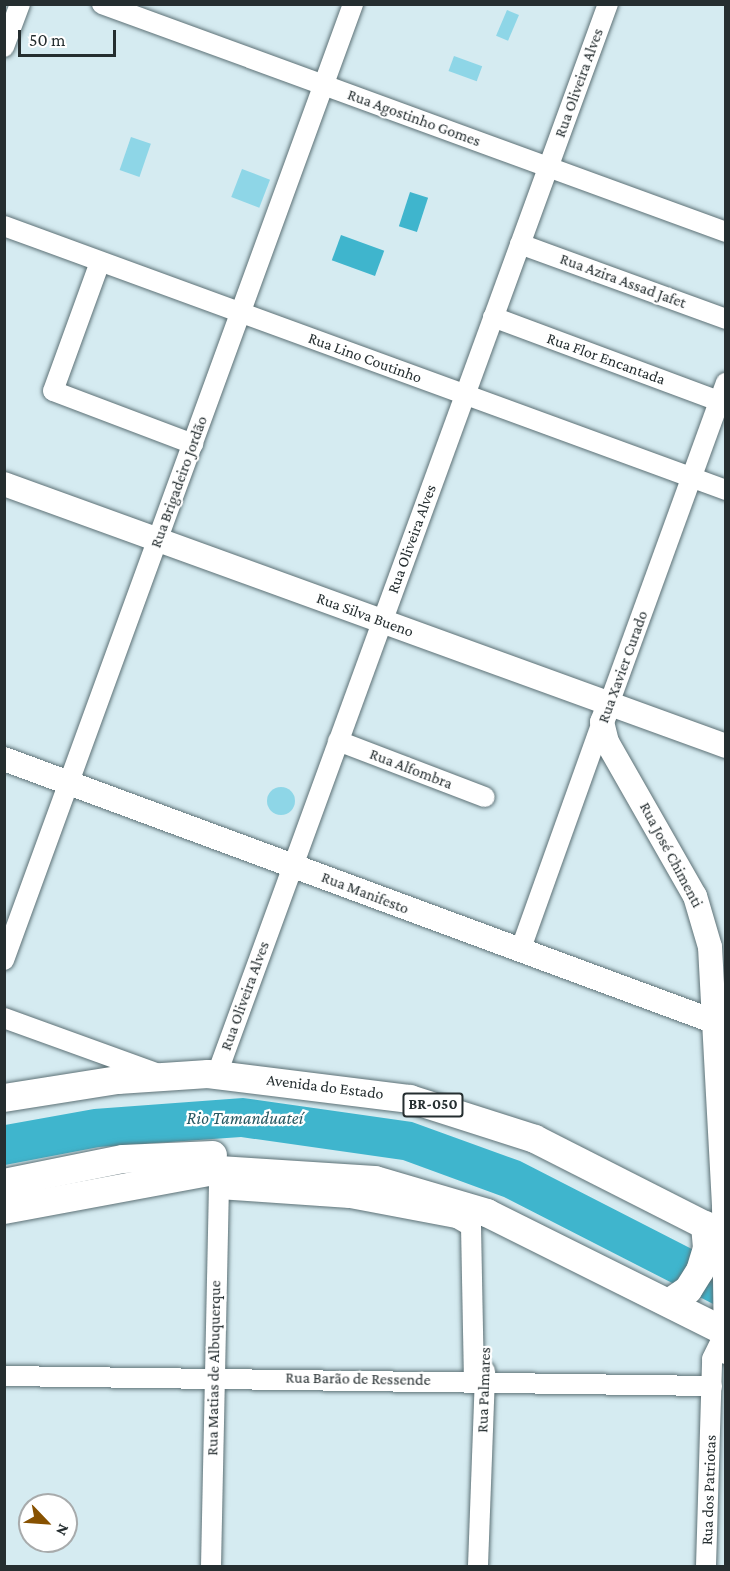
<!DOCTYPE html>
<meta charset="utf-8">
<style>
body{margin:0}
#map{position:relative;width:730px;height:1571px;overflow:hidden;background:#d5ebf1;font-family:"Crimson Pro",serif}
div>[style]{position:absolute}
.green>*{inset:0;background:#8ed6e7;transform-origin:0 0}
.round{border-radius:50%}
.water>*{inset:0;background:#3fb5cd;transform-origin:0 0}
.roads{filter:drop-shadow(0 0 2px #5d7176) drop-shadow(0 0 2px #5d7176)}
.minor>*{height:20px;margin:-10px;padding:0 10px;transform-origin:10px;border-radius:10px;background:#fff}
.major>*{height:24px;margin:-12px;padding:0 12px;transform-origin:12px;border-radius:12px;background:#fff}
.highway>*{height:28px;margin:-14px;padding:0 14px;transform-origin:14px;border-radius:14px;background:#fff}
span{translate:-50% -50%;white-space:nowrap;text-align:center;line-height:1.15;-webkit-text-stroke:4.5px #fff;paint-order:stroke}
.shield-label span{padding:2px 4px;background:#fff;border:2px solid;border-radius:4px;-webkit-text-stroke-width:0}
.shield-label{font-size:15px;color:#252e30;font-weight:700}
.street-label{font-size:16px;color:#252e30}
.water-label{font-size:18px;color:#275862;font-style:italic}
.frame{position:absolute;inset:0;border:6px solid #252e30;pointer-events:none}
.north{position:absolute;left:18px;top:1493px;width:60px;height:60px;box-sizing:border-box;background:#fff;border:2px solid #a8abac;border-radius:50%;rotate:115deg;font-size:16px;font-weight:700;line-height:24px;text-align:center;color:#252e30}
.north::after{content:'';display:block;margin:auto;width:21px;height:27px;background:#875100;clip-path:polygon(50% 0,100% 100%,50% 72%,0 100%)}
.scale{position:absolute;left:18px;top:30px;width:98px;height:27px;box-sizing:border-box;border:3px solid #252e30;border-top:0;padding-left:8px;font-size:18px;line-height:21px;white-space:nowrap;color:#252e30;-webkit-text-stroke:4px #fff;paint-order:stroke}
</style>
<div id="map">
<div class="green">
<i style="left:507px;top:10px;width:13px;height:28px;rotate:23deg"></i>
<i style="left:454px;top:56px;width:30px;height:16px;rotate:20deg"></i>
<i style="left:131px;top:137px;width:21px;height:35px;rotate:19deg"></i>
<i style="left:242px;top:169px;width:30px;height:30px;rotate:21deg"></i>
<i class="round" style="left:267px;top:787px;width:28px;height:28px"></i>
</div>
<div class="water">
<i style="left:410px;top:192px;width:19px;height:36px;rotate:18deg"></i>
<i style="left:341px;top:235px;width:46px;height:27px;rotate:20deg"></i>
<i style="clip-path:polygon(243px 1098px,412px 1122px,520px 1161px,725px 1266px,725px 1310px,504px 1197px,403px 1160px,241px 1137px,99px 1147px,5px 1165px,5px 1125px,94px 1109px)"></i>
</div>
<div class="roads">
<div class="minor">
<i style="left:102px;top:4px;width:664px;rotate:20.07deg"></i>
<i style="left:4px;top:47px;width:46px;rotate:-69.6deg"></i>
<i style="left:4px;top:226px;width:769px;rotate:20.08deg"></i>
<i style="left:520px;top:244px;width:219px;rotate:20deg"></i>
<i style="left:100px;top:262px;width:137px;rotate:110deg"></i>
<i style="left:53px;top:391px;width:150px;rotate:20.7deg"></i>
<i style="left:493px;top:317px;width:241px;rotate:20.4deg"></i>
<i style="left:609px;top:704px;width:342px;rotate:-70deg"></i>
<i style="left:338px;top:741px;width:157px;rotate:20.9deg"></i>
<i style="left:520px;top:951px;width:243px;rotate:-70.3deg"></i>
<i style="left:4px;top:960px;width:1018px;rotate:-69.94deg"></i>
<i style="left:4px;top:1018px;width:165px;rotate:19.9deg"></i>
<i style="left:217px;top:1074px;width:1139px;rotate:-69.93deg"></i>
<i style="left:219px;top:1189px;width:131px;rotate:3.9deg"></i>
<i style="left:350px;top:1198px;width:109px;rotate:10.6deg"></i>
<i style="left:457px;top:1218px;width:16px;rotate:30deg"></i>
<i style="left:471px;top:1226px;width:155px;rotate:88.9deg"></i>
<i style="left:4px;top:1376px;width:708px;rotate:0.81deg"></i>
<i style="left:211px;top:1566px;width:390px;rotate:-88.8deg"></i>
<i style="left:478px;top:1566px;width:195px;rotate:-87.9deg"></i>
<i style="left:706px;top:1566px;width:207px;rotate:-88.3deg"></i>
<i style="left:712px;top:1359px;width:30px;rotate:-64deg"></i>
</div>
<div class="major">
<i style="left:4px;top:484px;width:768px;rotate:19.94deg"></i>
<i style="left:609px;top:704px;width:19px;rotate:111deg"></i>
<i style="left:602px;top:722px;width:21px;rotate:76deg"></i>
<i style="left:607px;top:742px;width:177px;rotate:60.3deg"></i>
<i style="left:695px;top:896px;width:53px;rotate:73.6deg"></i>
<i style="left:710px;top:947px;width:259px;rotate:86.9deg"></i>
<i style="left:724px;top:1206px;width:146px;rotate:89.2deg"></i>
<i style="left:4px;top:759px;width:770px;rotate:20.29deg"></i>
</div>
<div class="highway">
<i style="left:4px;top:1098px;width:115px;rotate:-9deg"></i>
<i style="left:118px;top:1080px;width:90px;rotate:-3.8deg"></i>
<i style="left:208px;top:1074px;width:204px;rotate:7.1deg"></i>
<i style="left:410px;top:1099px;width:131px;rotate:17.7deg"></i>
<i style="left:535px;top:1139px;width:214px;rotate:26.9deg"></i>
<i style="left:4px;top:1183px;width:121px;rotate:-11.4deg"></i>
<i style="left:123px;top:1159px;width:90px;rotate:-2.5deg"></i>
<i style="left:4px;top:1210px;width:219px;rotate:-10.5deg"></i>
<i style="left:219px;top:1170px;width:156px;rotate:3.7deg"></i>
<i style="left:375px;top:1180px;width:117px;rotate:16.4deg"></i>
<i style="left:487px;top:1213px;width:267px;rotate:26.5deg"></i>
<i style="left:670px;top:1302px;width:22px;rotate:-34deg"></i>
<i style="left:688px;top:1290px;width:22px;rotate:-58deg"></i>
<i style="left:700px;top:1271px;width:24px;rotate:-73deg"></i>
<i style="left:707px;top:1248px;width:23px;rotate:-95deg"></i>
</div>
</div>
<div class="shield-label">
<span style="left:433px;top:1105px">BR-050</span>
</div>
<div class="street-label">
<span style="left:579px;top:83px;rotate:-70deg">Rua Oliveira Alves</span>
<span style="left:414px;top:118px;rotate:20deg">Rua Agostinho Gomes</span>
<span style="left:623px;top:281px;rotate:20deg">Rua Azira Assad Jafet</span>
<span style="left:365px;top:358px;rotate:20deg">Rua Lino Coutinho</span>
<span style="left:606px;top:359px;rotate:20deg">Rua Flor Encantada</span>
<span style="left:179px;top:482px;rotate:-70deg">Rua Brigadeiro Jordão</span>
<span style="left:412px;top:539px;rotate:-70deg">Rua Oliveira Alves</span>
<span style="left:365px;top:615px;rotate:20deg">Rua Silva Bueno</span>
<span style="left:623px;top:667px;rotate:-70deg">Rua Xavier Curado</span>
<span style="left:411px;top:769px;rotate:21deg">Rua Alfombra</span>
<span style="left:671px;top:855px;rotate:62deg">Rua José Chimenti</span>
<span style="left:365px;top:893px;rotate:21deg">Rua Manifesto</span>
<span style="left:245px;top:996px;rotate:-70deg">Rua Oliveira Alves</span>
<span style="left:325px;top:1087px;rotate:7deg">Avenida do Estado</span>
<span style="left:214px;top:1368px;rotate:-89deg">Rua Matias de Albuquerque</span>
<span style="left:358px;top:1379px;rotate:1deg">Rua Barão de Ressende</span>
<span style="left:484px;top:1390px;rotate:-88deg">Rua Palmares</span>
<span style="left:709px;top:1490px;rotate:-88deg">Rua dos Patriotas</span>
</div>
<div class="water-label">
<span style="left:245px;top:1118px">Rio Tamanduateí</span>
</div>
<div class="frame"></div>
<div class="north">N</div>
<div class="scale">50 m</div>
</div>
